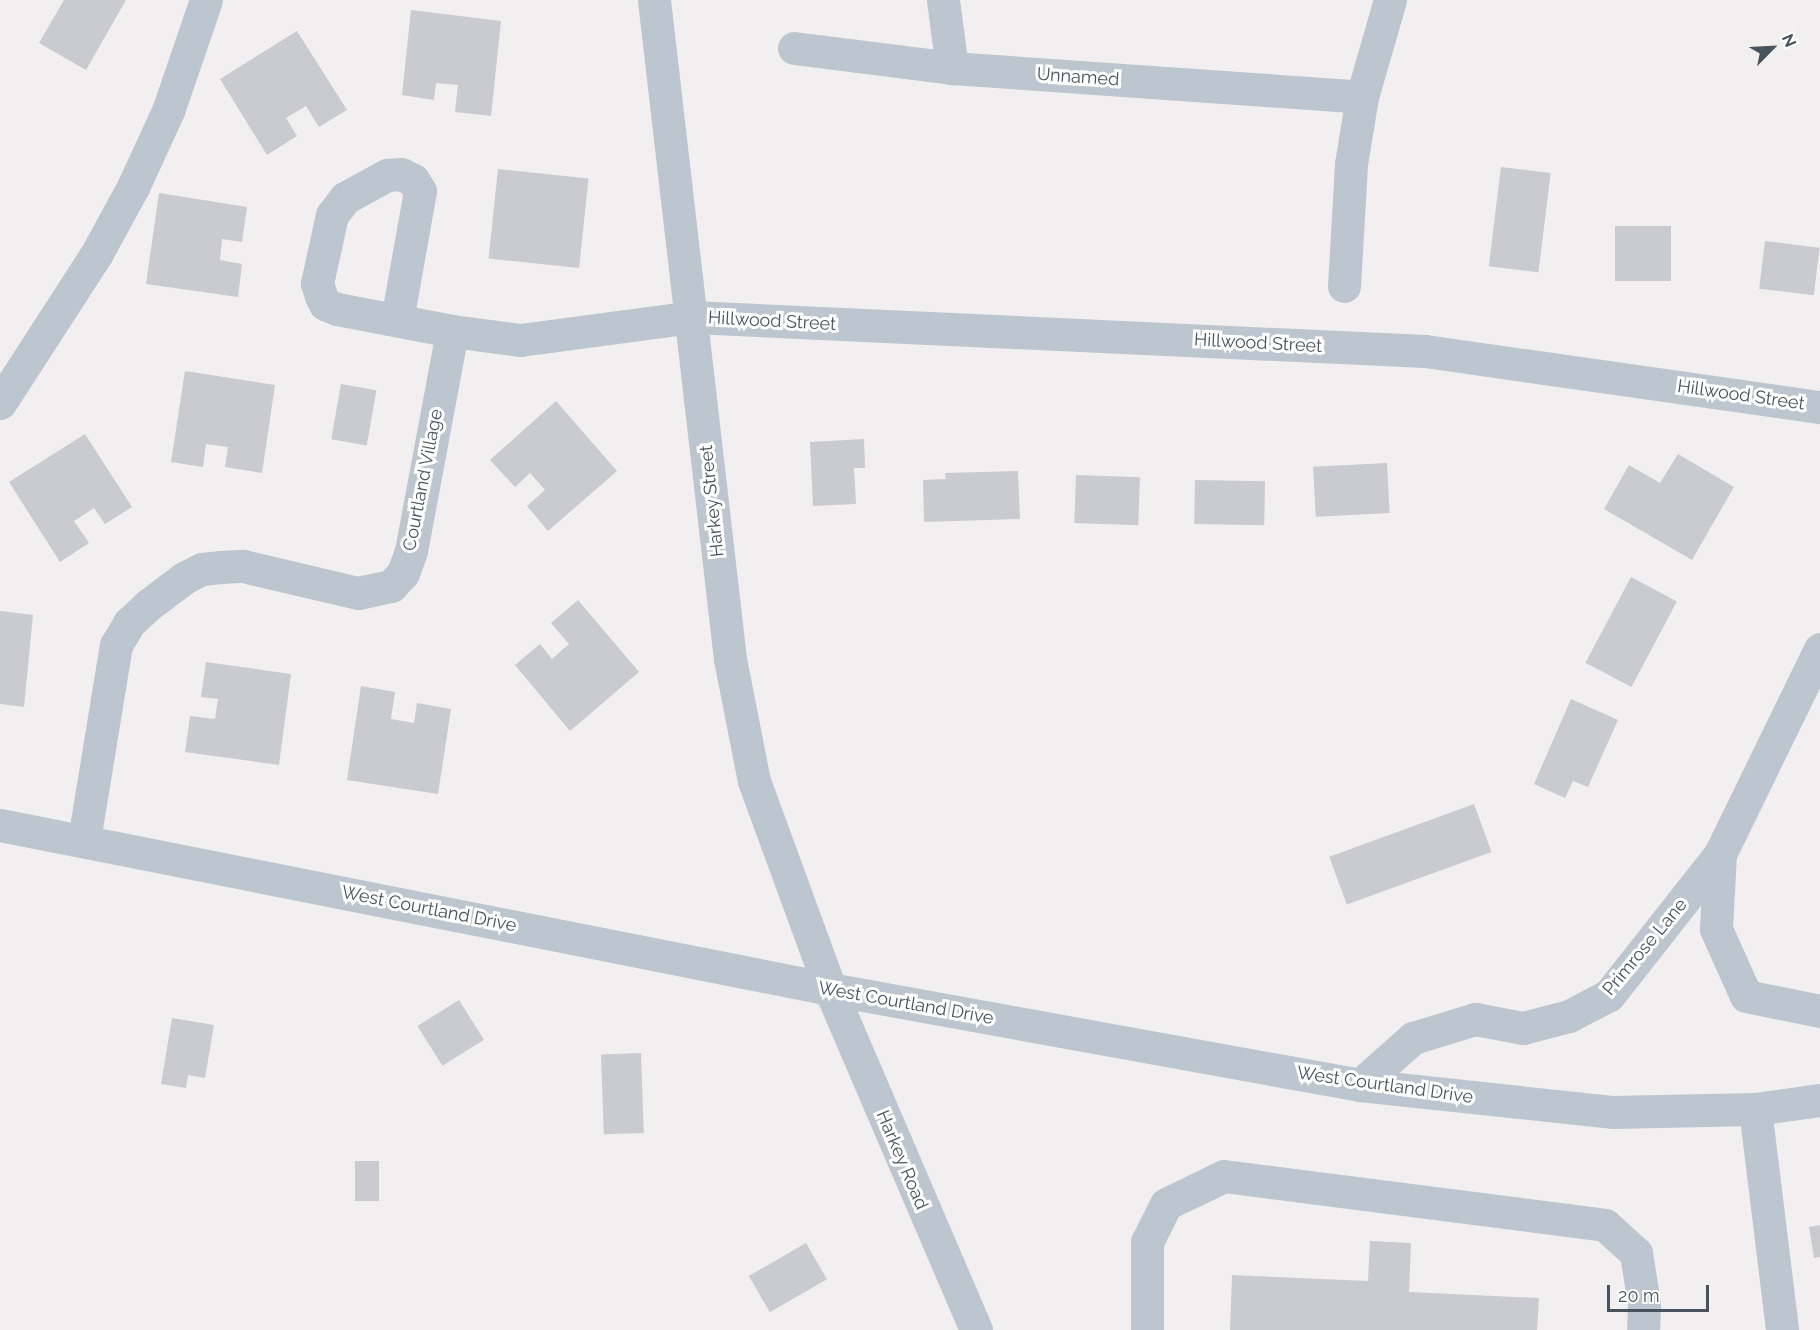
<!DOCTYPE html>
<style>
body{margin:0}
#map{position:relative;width:1820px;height:1330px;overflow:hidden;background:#f1efef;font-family:Raleway,sans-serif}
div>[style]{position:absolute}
.building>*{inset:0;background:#c9cbd1;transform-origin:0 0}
.minor>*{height:33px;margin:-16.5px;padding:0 16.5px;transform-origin:16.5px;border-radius:16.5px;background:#bdc6ce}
span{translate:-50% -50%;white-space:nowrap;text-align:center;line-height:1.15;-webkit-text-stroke:6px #fff;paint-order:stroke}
.street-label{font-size:18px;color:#47525c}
.north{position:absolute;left:1742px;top:18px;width:60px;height:60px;-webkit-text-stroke:4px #fff;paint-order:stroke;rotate:66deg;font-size:16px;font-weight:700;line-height:24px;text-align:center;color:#47525c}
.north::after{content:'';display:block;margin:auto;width:21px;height:27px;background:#47525c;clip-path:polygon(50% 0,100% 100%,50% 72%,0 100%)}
.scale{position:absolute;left:1607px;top:1285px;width:102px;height:27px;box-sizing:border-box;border:3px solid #47525c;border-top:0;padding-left:8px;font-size:18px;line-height:21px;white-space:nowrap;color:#47525c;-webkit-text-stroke:4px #fff;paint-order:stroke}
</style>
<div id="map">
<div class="building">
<i style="clip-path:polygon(64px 0,126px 0,86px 70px,39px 43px)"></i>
<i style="clip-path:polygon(411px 10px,501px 21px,491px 116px,455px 112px,458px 85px,436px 83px,434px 100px,402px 95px)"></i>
<i style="clip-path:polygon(297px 31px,347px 110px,319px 127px,306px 106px,286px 118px,297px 136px,267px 155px,220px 79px)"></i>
<i style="left:1501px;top:167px;width:50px;height:100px;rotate:7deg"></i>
<i style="left:498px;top:169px;width:91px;height:90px;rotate:6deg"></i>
<i style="clip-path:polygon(159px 193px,247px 207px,242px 242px,222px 239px,220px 260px,242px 264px,238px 297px,146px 284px)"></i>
<i style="left:1615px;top:226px;width:56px;height:55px"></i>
<i style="left:1765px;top:241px;width:55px;height:48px;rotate:7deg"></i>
<i style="clip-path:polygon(185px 371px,275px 385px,262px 473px,225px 467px,228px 447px,206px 444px,203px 467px,171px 462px)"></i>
<i style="left:341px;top:384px;width:36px;height:56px;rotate:10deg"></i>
<i style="clip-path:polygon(556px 401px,617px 471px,548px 531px,527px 506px,545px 490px,530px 473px,515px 487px,490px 460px)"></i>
<i style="clip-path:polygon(85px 434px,132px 507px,105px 524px,94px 508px,74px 521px,89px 543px,60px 562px,9px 482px)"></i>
<i style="clip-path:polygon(864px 439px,865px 468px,854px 468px,856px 504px,813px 506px,810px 442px)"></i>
<i style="clip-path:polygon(1678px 454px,1734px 487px,1692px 560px,1604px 509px,1629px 465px,1660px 483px)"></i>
<i style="left:1387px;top:463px;width:50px;height:74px;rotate:87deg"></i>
<i style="clip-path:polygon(1018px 471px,1020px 519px,924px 522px,923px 480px,946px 479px,945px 473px)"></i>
<i style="left:1076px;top:475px;width:64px;height:48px;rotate:2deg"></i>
<i style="left:1195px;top:480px;width:70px;height:44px;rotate:1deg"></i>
<i style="left:1631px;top:577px;width:52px;height:97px;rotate:28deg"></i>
<i style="clip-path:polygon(578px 600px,639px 672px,570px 731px,515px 665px,540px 644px,552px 659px,569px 644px,551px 623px)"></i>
<i style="clip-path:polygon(0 611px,33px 615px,24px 707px,0 704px)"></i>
<i style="clip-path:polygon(206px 662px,291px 674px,279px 765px,185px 752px,190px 716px,215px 719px,218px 699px,201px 697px)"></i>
<i style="clip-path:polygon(361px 686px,395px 692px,391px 719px,414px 723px,417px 703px,451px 709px,438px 794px,347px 780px)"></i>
<i style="clip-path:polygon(1571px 699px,1618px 720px,1588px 787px,1573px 781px,1565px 798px,1534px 784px)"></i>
<i style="left:1474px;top:804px;width:51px;height:154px;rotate:70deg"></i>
<i style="left:459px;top:1000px;width:47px;height:49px;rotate:58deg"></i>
<i style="clip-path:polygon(172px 1018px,214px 1025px,205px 1078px,188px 1075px,186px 1088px,161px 1084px)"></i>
<i style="left:641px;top:1053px;width:80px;height:40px;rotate:88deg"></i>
<i style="left:355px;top:1161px;width:24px;height:40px"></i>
<i style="clip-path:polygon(1820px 1225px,1820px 1257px,1814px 1258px,1809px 1227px)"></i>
<i style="clip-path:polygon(1370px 1241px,1411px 1243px,1409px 1292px,1539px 1298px,1537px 1330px,1230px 1330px,1232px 1275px,1368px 1281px)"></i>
<i style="left:806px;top:1243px;width:42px;height:66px;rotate:60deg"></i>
</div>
<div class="minor">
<i style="left:654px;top:0;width:663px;rotate:83.42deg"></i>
<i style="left:730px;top:659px;width:124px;rotate:78.9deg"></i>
<i style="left:754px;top:781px;width:221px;rotate:69.9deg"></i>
<i style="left:830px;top:989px;width:371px;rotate:66.8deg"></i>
<i style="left:943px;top:0;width:69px;rotate:82.5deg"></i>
<i style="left:794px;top:48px;width:159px;rotate:7.2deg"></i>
<i style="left:952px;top:68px;width:411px;rotate:4deg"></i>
<i style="left:1344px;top:286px;width:122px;rotate:-86.7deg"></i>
<i style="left:1351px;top:164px;width:68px;rotate:-80.7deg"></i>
<i style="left:1362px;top:97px;width:101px;rotate:-73.9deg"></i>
<i style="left:397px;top:320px;width:131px;rotate:-79.9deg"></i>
<i style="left:420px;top:191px;width:13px;rotate:-122deg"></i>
<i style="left:413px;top:180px;width:13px;rotate:-153deg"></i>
<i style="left:401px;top:174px;width:14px;rotate:176deg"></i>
<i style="left:387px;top:175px;width:48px;rotate:151.3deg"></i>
<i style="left:345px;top:198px;width:21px;rotate:127deg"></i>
<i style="left:332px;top:215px;width:70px;rotate:102.4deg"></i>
<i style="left:317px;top:283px;width:14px;rotate:73deg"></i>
<i style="left:321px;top:296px;width:9px;rotate:63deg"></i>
<i style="left:325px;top:304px;width:13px;rotate:23deg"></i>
<i style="left:337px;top:309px;width:117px;rotate:10.8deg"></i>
<i style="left:452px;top:331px;width:69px;rotate:7.5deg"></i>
<i style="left:520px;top:340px;width:174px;rotate:-7.6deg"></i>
<i style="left:692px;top:317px;width:734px;rotate:2.66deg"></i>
<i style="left:1425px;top:351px;width:399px;rotate:8.1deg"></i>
<i style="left:0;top:403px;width:179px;rotate:-57.1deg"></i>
<i style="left:97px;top:253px;width:75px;rotate:-61.4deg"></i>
<i style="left:133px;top:187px;width:84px;rotate:-65.3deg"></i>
<i style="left:168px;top:111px;width:117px;rotate:-71.1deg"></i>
<i style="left:1820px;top:649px;width:228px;rotate:116deg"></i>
<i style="left:1720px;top:854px;width:75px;rotate:93.1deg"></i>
<i style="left:1716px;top:929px;width:73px;rotate:65.9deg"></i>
<i style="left:1746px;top:996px;width:76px;rotate:11.5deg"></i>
<i style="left:0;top:825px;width:846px;rotate:11.18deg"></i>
<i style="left:830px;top:989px;width:539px;rotate:10.27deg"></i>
<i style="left:1360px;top:1085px;width:253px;rotate:6.1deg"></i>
<i style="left:1612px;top:1112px;width:143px;rotate:-1.2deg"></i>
<i style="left:1755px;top:1109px;width:66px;rotate:-7.9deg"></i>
<i style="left:84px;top:840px;width:198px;rotate:-80.7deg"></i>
<i style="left:116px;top:645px;width:26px;rotate:-59deg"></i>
<i style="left:129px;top:623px;width:25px;rotate:-43deg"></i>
<i style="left:147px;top:606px;width:46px;rotate:-37.1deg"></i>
<i style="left:184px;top:578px;width:20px;rotate:-27deg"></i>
<i style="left:202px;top:569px;width:19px;rotate:-6deg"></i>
<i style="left:221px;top:567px;width:22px;rotate:-3deg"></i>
<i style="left:243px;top:566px;width:118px;rotate:13.2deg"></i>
<i style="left:358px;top:593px;width:34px;rotate:-12deg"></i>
<i style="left:391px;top:586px;width:18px;rotate:-47deg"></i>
<i style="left:403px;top:573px;width:23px;rotate:-70deg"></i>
<i style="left:411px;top:551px;width:224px;rotate:-79.4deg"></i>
<i style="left:1360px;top:1085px;width:71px;rotate:-41.6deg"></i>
<i style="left:1413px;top:1038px;width:65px;rotate:-17deg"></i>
<i style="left:1475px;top:1019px;width:49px;rotate:10.6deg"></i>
<i style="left:1523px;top:1028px;width:48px;rotate:-14.6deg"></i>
<i style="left:1569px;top:1016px;width:45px;rotate:-27.7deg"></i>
<i style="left:1609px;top:995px;width:179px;rotate:-51.8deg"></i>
<i style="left:1755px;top:1109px;width:223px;rotate:83deg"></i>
<i style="left:1147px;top:1330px;width:88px;rotate:-90deg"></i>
<i style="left:1147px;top:1242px;width:42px;rotate:-63.4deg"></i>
<i style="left:1166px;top:1204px;width:64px;rotate:-25.8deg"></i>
<i style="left:1224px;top:1176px;width:384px;rotate:7.3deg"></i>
<i style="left:1605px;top:1225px;width:42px;rotate:42.1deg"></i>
<i style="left:1636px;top:1253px;width:52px;rotate:81.1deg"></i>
<i style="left:1644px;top:1304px;width:26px;rotate:92deg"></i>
</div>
<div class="street-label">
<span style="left:1078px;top:77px;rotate:4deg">Unnamed</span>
<span style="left:772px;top:321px;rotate:3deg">Hillwood Street</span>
<span style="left:1258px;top:343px;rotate:3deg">Hillwood Street</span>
<span style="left:1741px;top:395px;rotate:8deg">Hillwood Street</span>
<span style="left:423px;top:480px;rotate:-79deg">Courtland Village</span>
<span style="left:712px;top:501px;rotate:-96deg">Harkey Street</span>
<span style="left:429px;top:909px;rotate:11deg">West Courtland Drive</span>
<span style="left:1645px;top:947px;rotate:-50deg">Primrose Lane</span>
<span style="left:906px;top:1003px;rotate:10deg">West Courtland Drive</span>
<span style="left:1385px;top:1085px;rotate:8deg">West Courtland Drive</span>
<span style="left:902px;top:1160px;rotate:67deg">Harkey Road</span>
</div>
<div class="north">N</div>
<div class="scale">20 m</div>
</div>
